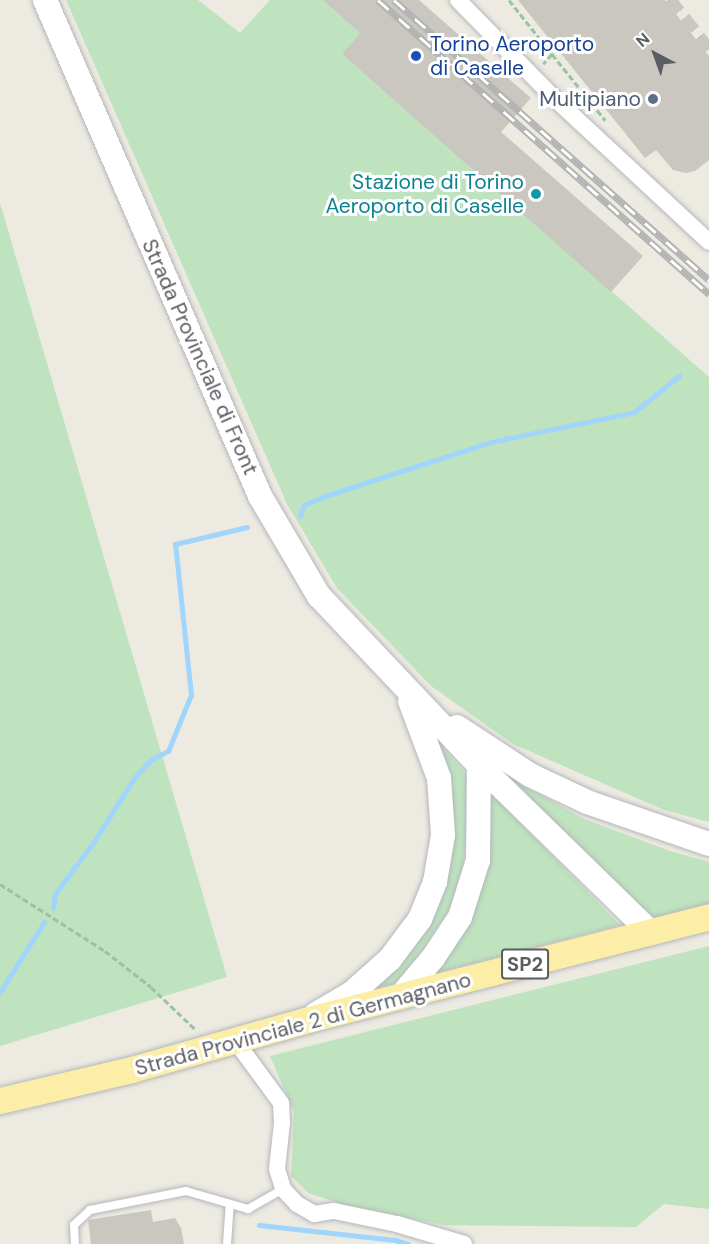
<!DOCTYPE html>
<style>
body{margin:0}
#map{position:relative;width:709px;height:1244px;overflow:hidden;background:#eceae1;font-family:"DM Sans",sans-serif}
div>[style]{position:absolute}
.green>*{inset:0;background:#bee3be}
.stream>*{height:5px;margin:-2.5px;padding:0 2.5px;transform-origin:2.5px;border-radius:2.5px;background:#a1d5fc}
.building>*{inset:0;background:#cac6c0}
.street-tunnel>*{height:16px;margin-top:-8px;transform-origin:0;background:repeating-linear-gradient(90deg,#c8c7c1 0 16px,transparent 0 24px)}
.path>*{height:3px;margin-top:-1.5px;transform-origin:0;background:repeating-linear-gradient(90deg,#97c4a3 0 6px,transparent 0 9px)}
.roads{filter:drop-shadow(0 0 2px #b4b7bb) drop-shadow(0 0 2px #b4b7bb)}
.lane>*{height:8px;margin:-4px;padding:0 4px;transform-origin:4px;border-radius:4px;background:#fff}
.street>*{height:16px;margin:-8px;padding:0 8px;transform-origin:8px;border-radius:8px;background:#fff}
.secondary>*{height:24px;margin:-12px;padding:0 12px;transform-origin:12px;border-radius:12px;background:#fff}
.primary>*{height:26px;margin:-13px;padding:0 13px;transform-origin:13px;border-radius:13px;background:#fceea6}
.rail>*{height:7px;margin-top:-3.5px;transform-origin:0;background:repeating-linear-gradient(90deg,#fff 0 14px,#b2b3b3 0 28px);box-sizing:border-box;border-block:2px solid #b2b3b3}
.dots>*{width:16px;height:16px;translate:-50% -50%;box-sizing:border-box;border:3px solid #fff;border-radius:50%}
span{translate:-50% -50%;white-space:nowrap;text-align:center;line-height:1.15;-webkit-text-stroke:6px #fff;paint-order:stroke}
.shield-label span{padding:2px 4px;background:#fff;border:2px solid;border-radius:4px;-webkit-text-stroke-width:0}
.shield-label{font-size:20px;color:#5a5d62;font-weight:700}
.transit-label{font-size:21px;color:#164399}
.left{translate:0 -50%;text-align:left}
.service-label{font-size:21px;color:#4e5e75}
.right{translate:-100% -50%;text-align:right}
.culture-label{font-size:21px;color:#0d838f}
.street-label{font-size:21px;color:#5a5d62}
.north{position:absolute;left:625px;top:24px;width:60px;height:60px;-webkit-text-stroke:4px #fff;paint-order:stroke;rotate:319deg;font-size:16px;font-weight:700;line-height:24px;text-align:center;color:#5a5d62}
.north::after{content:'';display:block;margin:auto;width:21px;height:27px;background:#5a5d62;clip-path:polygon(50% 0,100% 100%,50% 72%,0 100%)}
</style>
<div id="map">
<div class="green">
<i style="clip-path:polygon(66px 0,198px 0,240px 33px,270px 0,326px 0,360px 33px,342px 54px,709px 377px,709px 822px,664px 810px,513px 744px,431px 686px,337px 588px,287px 504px)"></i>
<i style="clip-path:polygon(0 203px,227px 977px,0 1046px)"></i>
<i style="clip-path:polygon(437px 741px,466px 774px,468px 821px,461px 882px,449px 911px,416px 959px,395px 984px,372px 988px,427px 923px)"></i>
<i style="clip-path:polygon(506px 776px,584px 819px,670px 851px,709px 862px,709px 906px,652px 919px)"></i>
<i style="clip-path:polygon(489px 791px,620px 925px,436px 973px)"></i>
<i style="clip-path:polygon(709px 946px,709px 1209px,664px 1204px,636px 1227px,444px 1225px,342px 1204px,308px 1193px,291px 1176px,294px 1112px,270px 1056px)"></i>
</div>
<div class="stream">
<i style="left:300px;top:516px;width:12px;rotate:-70deg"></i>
<i style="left:304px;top:505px;width:23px;rotate:-23deg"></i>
<i style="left:325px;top:496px;width:175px;rotate:-18deg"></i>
<i style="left:491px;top:442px;width:146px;rotate:-11.8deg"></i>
<i style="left:634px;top:412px;width:58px;rotate:-38.7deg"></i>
<i style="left:53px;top:908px;width:14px;rotate:-82deg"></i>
<i style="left:55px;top:894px;width:67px;rotate:-53.5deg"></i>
<i style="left:95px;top:840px;width:73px;rotate:-57.8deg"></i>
<i style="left:134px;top:778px;width:26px;rotate:-47deg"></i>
<i style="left:152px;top:759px;width:18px;rotate:-27deg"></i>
<i style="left:168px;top:751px;width:61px;rotate:-67.7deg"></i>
<i style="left:191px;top:695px;width:152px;rotate:-96deg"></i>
<i style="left:175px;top:544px;width:74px;rotate:-13.3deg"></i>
<i style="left:0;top:992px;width:83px;rotate:-57.8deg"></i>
<i style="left:259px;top:1225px;width:137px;rotate:6.3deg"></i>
<i style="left:395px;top:1240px;width:14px;rotate:17deg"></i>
</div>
<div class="building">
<i style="clip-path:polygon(323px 0,419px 0,531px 98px,501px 132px,643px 256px,611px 292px,342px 54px,360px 33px)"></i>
<i style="clip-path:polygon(518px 0,665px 0,709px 56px,709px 160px,695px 171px,686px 173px,673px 170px,656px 150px,645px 158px)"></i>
<i style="clip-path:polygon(151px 1210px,153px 1222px,175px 1218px,181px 1228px,184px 1244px,91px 1244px,88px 1220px)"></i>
</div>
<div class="street-tunnel">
<i style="left:668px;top:0;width:66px;rotate:51.7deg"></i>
</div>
<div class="path">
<i style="left:509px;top:0;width:69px;rotate:51.5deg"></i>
<i style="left:552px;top:54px;width:13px;rotate:132deg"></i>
<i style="left:552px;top:54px;width:85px;rotate:51.2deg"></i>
<i style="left:0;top:884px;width:125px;rotate:32.5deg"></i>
<i style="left:105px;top:951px;width:58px;rotate:38deg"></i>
<i style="left:151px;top:987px;width:62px;rotate:43.7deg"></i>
</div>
<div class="roads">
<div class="lane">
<i style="left:75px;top:1244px;width:19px;rotate:-93deg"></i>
<i style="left:74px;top:1225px;width:22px;rotate:-43deg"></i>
<i style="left:90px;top:1210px;width:98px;rotate:-11.2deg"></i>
<i style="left:186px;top:1191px;width:65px;rotate:16.2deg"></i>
<i style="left:248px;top:1209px;width:40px;rotate:-29.7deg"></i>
<i style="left:227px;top:1244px;width:39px;rotate:-86deg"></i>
</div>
<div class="street">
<i style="left:458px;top:0;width:134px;rotate:45.6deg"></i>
<i style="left:552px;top:96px;width:214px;rotate:42.9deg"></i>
<i style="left:234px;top:1039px;width:79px;rotate:53.7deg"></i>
<i style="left:281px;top:1103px;width:20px;rotate:87deg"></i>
<i style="left:282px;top:1123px;width:46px;rotate:96.2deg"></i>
<i style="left:277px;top:1169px;width:21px;rotate:73deg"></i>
<i style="left:283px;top:1189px;width:21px;rotate:47deg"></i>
<i style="left:297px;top:1204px;width:20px;rotate:30deg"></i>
<i style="left:314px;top:1214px;width:20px;rotate:-9deg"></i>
<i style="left:334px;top:1211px;width:64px;rotate:11.7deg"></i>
<i style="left:397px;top:1224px;width:70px;rotate:16.6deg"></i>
</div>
<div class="secondary">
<i style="left:45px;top:0;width:541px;rotate:66.56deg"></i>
<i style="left:260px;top:496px;width:116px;rotate:59.5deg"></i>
<i style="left:319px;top:596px;width:233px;rotate:46.6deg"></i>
<i style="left:479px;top:765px;width:239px;rotate:44.3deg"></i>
<i style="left:457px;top:727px;width:87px;rotate:33.3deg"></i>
<i style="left:530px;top:775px;width:63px;rotate:25.3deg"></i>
<i style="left:587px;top:802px;width:129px;rotate:19deg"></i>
<i style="left:400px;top:997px;width:51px;rotate:-49.8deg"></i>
<i style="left:433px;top:958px;width:49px;rotate:-56.6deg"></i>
<i style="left:460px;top:917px;width:60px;rotate:-72.5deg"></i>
<i style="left:478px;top:860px;width:95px;rotate:-89.4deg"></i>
<i style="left:316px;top:1014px;width:42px;rotate:-30.3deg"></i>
<i style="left:352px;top:993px;width:51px;rotate:-41.8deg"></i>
<i style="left:390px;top:959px;width:50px;rotate:-53.1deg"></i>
<i style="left:420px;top:919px;width:40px;rotate:-68deg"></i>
<i style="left:435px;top:882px;width:48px;rotate:-80.3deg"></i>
<i style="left:443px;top:835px;width:57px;rotate:-94deg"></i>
<i style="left:439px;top:778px;width:82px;rotate:-110.6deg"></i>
</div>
<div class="primary">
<i style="left:0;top:1101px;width:136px;rotate:-13.2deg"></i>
<i style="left:132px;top:1070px;width:180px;rotate:-15.8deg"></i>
<i style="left:305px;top:1021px;width:417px;rotate:-14.4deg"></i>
</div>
</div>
<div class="rail">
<i style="left:378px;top:0;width:443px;rotate:41.6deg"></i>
<i style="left:394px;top:0;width:421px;rotate:41.6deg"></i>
</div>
<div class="dots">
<i style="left:416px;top:56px;background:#1a4fb4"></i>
<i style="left:653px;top:99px;background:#5c6f8a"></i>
<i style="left:536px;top:194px;background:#0f9aa8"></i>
</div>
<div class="shield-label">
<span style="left:525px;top:964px">SP2</span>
</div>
<div class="transit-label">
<span class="left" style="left:430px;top:56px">Torino Aeroporto<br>di Caselle</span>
</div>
<div class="service-label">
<span class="right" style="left:641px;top:99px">Multipiano</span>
</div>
<div class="culture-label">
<span class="right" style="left:524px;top:194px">Stazione di Torino<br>Aeroporto di Caselle</span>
</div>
<div class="street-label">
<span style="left:200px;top:357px;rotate:66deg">Strada Provinciale di Front</span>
<span style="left:303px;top:1024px;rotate:-15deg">Strada Provinciale 2 di Germagnano</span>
</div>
<div class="north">N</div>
</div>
